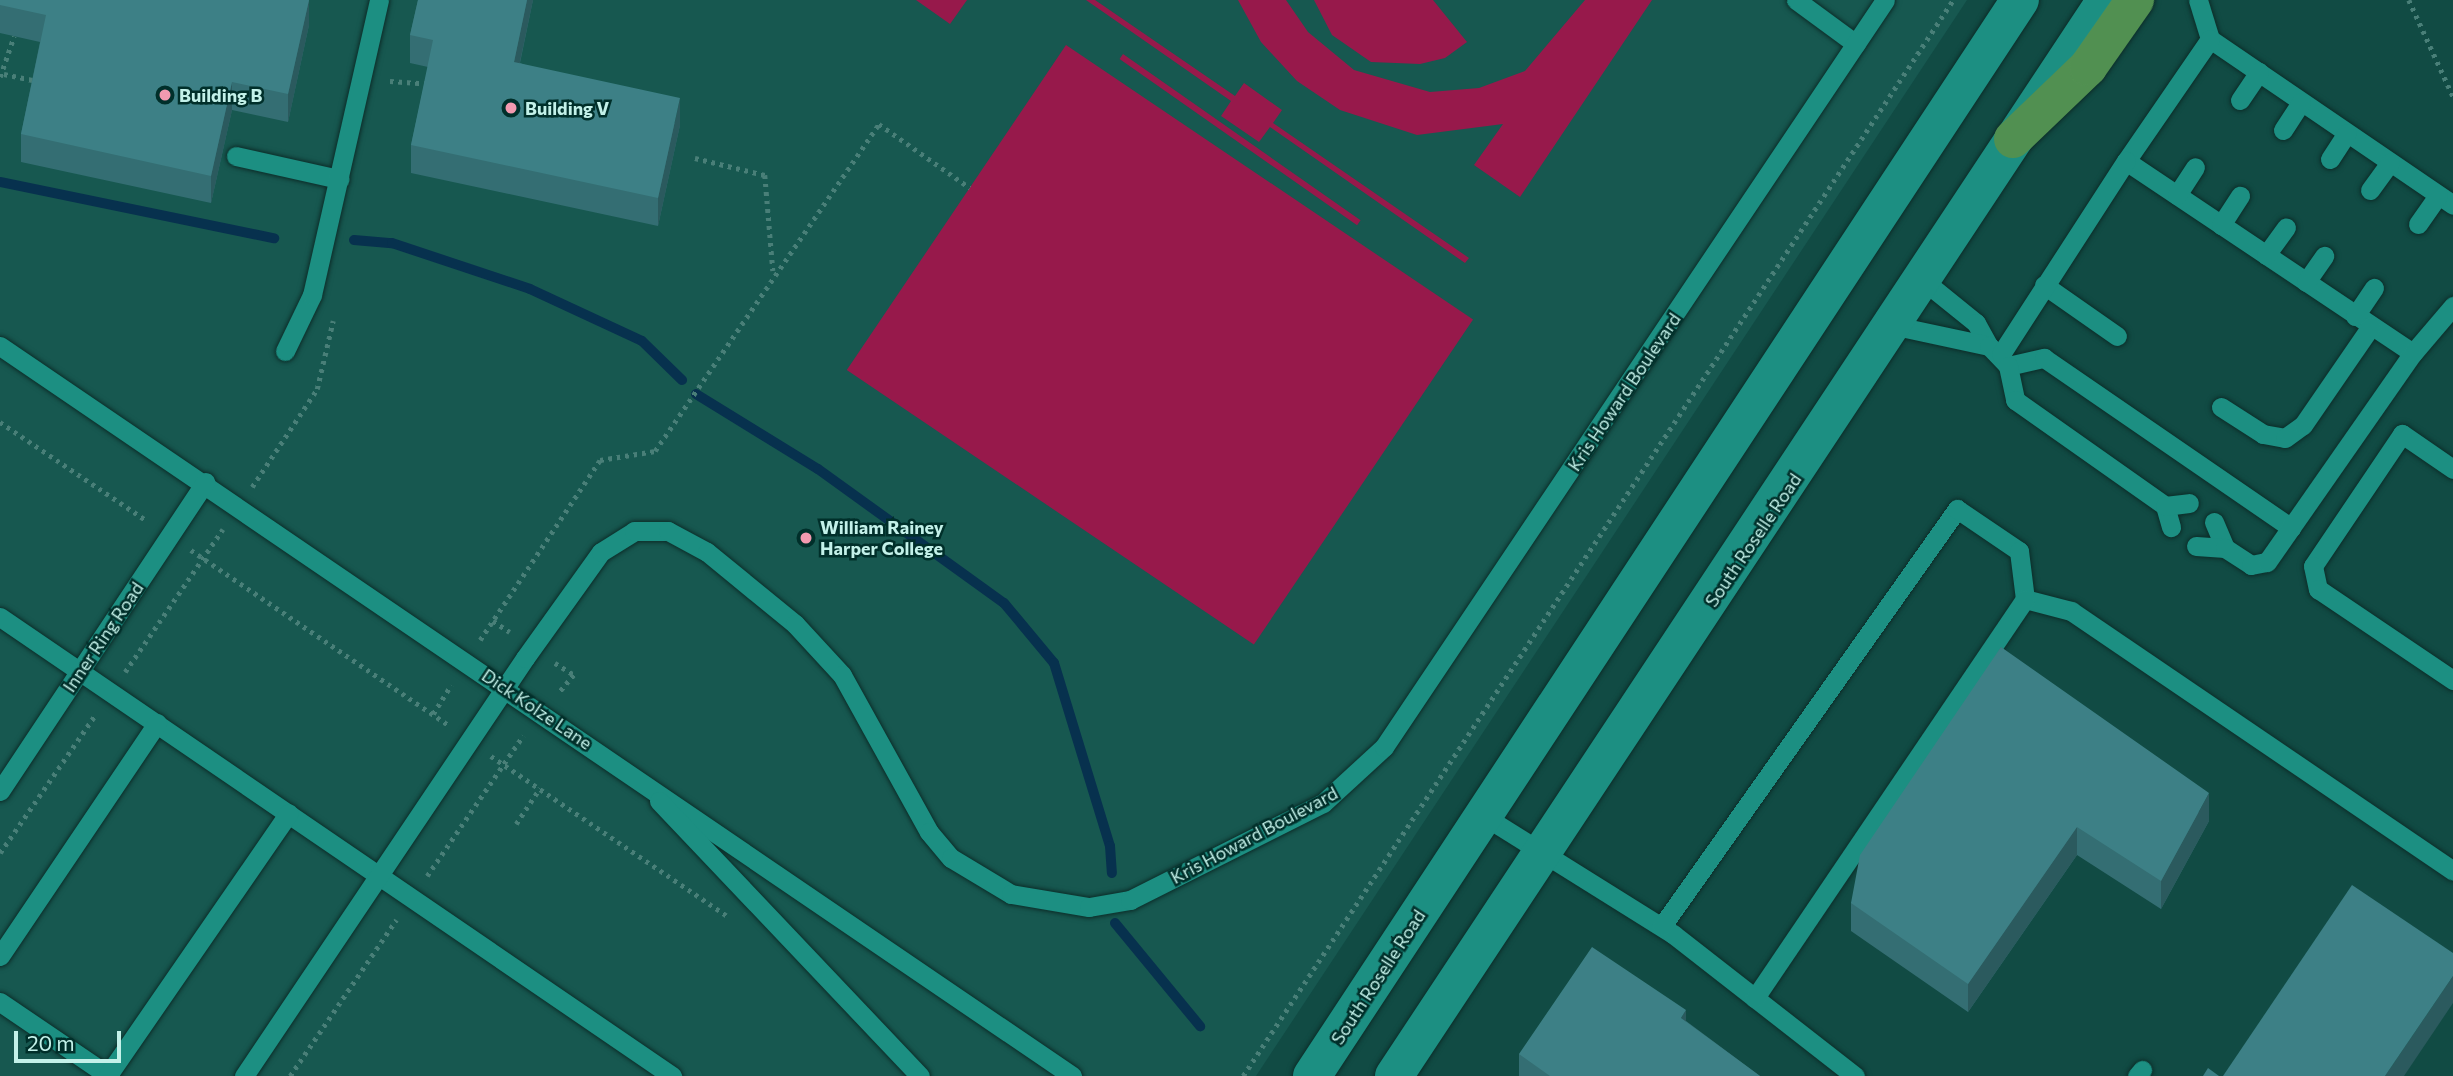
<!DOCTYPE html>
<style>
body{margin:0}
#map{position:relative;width:2453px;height:1076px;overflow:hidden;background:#114b44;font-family:Commissioner,sans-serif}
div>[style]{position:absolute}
.built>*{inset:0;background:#175850}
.green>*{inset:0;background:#97194b;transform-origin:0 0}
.stream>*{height:10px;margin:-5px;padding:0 5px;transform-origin:5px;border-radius:5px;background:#07314e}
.path>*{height:4.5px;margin-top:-2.25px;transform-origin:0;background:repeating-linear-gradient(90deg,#497f78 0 3.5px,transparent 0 8.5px)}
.roads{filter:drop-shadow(0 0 2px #0c2d29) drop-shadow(0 0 2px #0c2d29)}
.lane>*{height:19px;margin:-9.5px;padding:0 9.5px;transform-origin:9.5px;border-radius:9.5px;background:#1c8f82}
.secondary>*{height:38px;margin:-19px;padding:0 19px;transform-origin:19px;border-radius:19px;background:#1c8f82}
.primary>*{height:38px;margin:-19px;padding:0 19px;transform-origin:19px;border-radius:19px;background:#519051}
.wall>*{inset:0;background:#346e73}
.shaded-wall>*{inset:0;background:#2b5a5e}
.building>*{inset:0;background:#3d8086}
.dots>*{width:19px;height:19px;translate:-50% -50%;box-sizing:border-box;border:4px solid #002f2a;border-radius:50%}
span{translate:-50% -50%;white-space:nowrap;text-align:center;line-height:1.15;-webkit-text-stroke:5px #002f2a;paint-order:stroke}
.poi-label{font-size:18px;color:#c3f1e9;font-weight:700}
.left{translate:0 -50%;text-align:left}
.street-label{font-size:18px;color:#c3f1e9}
.scale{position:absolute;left:14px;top:1031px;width:107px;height:32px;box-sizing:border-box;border:4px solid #c3f1e9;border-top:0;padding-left:9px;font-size:21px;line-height:24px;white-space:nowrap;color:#c3f1e9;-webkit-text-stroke:5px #002f2a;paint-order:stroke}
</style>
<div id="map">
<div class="built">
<i style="clip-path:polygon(0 0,1967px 0,1256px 1076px,0 1076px)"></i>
</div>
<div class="green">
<i style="clip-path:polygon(916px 0,967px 0,950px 24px)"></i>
<i style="clip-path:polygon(1086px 0,1095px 0,1235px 96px,1244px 83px,1282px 110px,1273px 123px,1469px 258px,1465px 263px,1270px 127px,1259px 142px,1221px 116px,1231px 101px)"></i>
<i style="clip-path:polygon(1238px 0,1286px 0,1308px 32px,1354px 70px,1430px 92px,1479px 88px,1525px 71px,1585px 0,1652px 0,1520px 197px,1474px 165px,1503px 124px,1417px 135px,1340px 110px,1297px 81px,1261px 42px)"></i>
<i style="clip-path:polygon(1314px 0,1433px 0,1467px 42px,1445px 58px,1420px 64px,1371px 62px,1332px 35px)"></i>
<i style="left:1066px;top:45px;width:491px;height:392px;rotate:34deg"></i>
<i style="left:1123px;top:54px;width:290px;height:6px;rotate:35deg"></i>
</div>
<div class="stream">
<i style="left:0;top:182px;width:280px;rotate:11.6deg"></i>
<i style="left:354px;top:240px;width:38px;rotate:5deg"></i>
<i style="left:392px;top:243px;width:145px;rotate:18.4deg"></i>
<i style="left:530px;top:289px;width:123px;rotate:24.9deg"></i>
<i style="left:642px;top:341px;width:56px;rotate:44.3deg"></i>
<i style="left:696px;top:394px;width:143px;rotate:31.6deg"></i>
<i style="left:818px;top:469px;width:229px;rotate:35.8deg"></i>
<i style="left:1004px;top:603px;width:78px;rotate:50.2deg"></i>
<i style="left:1054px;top:663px;width:191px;rotate:73deg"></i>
<i style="left:1110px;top:846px;width:27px;rotate:86deg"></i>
<i style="left:1115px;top:923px;width:134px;rotate:50.5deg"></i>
</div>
<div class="path">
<i style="left:2409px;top:0;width:106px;rotate:65.4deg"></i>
<i style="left:4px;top:74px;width:34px;rotate:12deg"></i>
<i style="left:0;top:77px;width:43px;rotate:-71.1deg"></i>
<i style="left:390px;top:81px;width:39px;rotate:4deg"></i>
<i style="left:695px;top:158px;width:72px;rotate:13.7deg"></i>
<i style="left:765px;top:175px;width:96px;rotate:85.2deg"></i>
<i style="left:0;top:422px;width:176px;rotate:33.9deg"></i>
<i style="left:252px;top:487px;width:118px;rotate:-56.4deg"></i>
<i style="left:317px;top:389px;width:70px;rotate:-76.8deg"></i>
<i style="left:191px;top:550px;width:310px;rotate:34.2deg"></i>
<i style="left:493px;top:621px;width:20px;rotate:33deg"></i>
<i style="left:480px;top:640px;width:216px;rotate:-56.3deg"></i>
<i style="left:600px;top:460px;width:56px;rotate:-9.3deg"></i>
<i style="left:655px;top:451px;width:396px;rotate:-55.6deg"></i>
<i style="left:879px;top:124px;width:111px;rotate:35.1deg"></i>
<i style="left:555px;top:663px;width:22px;rotate:32deg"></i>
<i style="left:574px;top:675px;width:25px;rotate:130deg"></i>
<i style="left:125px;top:672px;width:173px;rotate:-55.6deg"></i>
<i style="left:433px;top:714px;width:34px;rotate:-58deg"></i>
<i style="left:491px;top:756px;width:285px;rotate:34.1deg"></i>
<i style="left:516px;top:824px;width:43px;rotate:-56.3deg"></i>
<i style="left:0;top:853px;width:169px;rotate:-55.4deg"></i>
<i style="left:427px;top:876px;width:170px;rotate:-55.6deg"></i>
<i style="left:290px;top:1076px;width:189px;rotate:-55.8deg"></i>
<i style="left:1243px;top:1076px;width:1289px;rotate:-56.58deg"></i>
</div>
<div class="roads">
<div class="lane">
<i style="left:1796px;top:0;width:74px;rotate:36.3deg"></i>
<i style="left:2198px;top:0;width:41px;rotate:72.9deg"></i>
<i style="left:2210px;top:39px;width:294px;rotate:34.3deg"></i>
<i style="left:2210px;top:39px;width:148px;rotate:124.5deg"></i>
<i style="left:2126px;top:161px;width:345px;rotate:33.8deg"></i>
<i style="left:2240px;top:100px;width:34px;rotate:-56deg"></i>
<i style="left:2283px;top:130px;width:33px;rotate:-57deg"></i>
<i style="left:236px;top:156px;width:106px;rotate:12.6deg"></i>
<i style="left:2330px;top:159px;width:31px;rotate:-57deg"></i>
<i style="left:2370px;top:190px;width:34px;rotate:-54deg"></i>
<i style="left:2177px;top:195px;width:33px;rotate:-57deg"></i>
<i style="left:2418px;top:224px;width:35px;rotate:-55deg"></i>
<i style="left:2221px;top:225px;width:35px;rotate:-57deg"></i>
<i style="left:2266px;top:255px;width:34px;rotate:-54deg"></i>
<i style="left:1924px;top:281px;width:67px;rotate:38.9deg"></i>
<i style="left:1976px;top:323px;width:26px;rotate:61deg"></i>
<i style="left:2306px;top:282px;width:32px;rotate:-55deg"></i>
<i style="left:2044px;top:285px;width:89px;rotate:34.9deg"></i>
<i style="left:2355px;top:316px;width:34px;rotate:-56deg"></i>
<i style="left:1896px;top:326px;width:95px;rotate:12.1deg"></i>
<i style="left:1989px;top:346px;width:28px;rotate:46deg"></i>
<i style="left:2008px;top:366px;width:37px;rotate:-13deg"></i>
<i style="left:2044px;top:358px;width:300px;rotate:34.5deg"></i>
<i style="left:0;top:346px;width:1297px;rotate:34.25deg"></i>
<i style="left:285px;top:351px;width:62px;rotate:-64.3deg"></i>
<i style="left:312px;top:295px;width:303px;rotate:-77.2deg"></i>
<i style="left:2001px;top:354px;width:230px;rotate:-57.1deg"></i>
<i style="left:2008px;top:366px;width:35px;rotate:78deg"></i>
<i style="left:2015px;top:400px;width:184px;rotate:35.2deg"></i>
<i style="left:2165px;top:506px;width:22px;rotate:74deg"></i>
<i style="left:2221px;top:407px;width:50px;rotate:32.7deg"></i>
<i style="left:2263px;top:434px;width:22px;rotate:10deg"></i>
<i style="left:2285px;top:438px;width:22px;rotate:-36deg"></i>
<i style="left:2303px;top:425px;width:120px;rotate:-55.5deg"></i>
<i style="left:2453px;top:469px;width:62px;rotate:-145.5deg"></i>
<i style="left:2402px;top:434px;width:159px;rotate:124deg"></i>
<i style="left:2313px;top:566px;width:24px;rotate:78deg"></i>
<i style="left:2318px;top:589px;width:163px;rotate:34deg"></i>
<i style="left:2165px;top:506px;width:24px;rotate:-7deg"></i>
<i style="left:2214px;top:522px;width:28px;rotate:67deg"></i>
<i style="left:2196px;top:546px;width:29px;rotate:4deg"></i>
<i style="left:2225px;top:548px;width:31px;rotate:33deg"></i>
<i style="left:2251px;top:565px;width:16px;rotate:-11deg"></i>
<i style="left:2267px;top:562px;width:255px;rotate:-55.1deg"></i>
<i style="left:2413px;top:353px;width:62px;rotate:-49.6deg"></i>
<i style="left:2025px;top:599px;width:48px;rotate:14.6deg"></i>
<i style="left:2071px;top:611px;width:462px;rotate:34.2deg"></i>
<i style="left:0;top:617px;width:814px;rotate:34.33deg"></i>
<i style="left:0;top:791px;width:371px;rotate:-56.4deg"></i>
<i style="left:659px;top:801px;width:379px;rotate:46.5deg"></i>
<i style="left:1484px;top:816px;width:223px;rotate:32deg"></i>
<i style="left:1673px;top:934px;width:231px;rotate:38deg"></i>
<i style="left:1662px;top:926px;width:511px;rotate:-54.72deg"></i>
<i style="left:1957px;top:509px;width:75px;rotate:34.1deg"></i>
<i style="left:2019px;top:551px;width:48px;rotate:82.9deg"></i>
<i style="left:2025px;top:599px;width:482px;rotate:124.1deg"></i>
<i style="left:0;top:956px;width:281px;rotate:-56deg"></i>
<i style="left:0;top:1002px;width:132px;rotate:34.2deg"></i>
<i style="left:108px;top:1075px;width:318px;rotate:-55.4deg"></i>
<i style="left:244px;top:1076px;width:504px;rotate:-56.09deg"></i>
<i style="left:525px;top:658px;width:130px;rotate:-54.4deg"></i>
<i style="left:601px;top:552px;width:39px;rotate:-32deg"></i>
<i style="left:634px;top:531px;width:34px"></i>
<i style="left:668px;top:531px;width:44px;rotate:28.3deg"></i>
<i style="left:707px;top:552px;width:114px;rotate:39.3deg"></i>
<i style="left:795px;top:624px;width:69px;rotate:47.3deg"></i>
<i style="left:842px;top:675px;width:179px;rotate:61deg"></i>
<i style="left:929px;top:832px;width:34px;rotate:50deg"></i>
<i style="left:951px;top:858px;width:70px;rotate:31deg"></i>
<i style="left:1011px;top:894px;width:79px;rotate:9.5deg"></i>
<i style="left:1089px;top:907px;width:42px;rotate:-9.7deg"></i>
<i style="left:1130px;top:900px;width:216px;rotate:-26.7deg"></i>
<i style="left:1323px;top:803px;width:83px;rotate:-42.6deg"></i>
<i style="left:1384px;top:747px;width:899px;rotate:-56.15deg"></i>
<i style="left:2137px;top:1076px;width:8px;rotate:-50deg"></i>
</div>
<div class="secondary">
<i style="left:1312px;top:1076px;width:1288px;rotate:-56.66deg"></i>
<i style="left:1394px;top:1076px;width:1290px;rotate:-56.51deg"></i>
</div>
<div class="primary">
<i style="left:2013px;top:139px;width:104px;rotate:-43.8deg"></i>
<i style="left:2088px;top:67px;width:82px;rotate:-55deg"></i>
</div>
</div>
<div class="wall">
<i style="clip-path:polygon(0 0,309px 0,309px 25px,288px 122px,232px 110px,211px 203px,21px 162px,21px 134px,40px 42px,0 33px)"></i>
<i style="clip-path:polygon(418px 0,533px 0,520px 63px,680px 125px,658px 226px,411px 173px,411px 145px,428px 67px,410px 63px,410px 35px)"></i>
<i style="clip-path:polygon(2001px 647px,2209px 821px,2161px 909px,2077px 855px,1968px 1012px,1851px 931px,1851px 903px)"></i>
<i style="clip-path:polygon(1686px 1021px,1760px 1076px,1519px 1076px,1519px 1054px)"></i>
</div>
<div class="shaded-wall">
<i style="clip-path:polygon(309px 0,309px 25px,288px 122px,288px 94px)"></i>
<i style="clip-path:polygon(527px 0,533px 0,514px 90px,514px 62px)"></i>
<i style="clip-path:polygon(232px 82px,232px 110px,211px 203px,211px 176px)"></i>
<i style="clip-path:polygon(680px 98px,680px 125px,658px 226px,658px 198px)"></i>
<i style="clip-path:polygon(2209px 793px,2209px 821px,2161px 909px,2161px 881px)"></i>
<i style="clip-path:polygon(2077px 827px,2077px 855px,1968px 1012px,1968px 984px)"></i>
<i style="clip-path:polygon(2453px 976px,2453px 1003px,2404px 1076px,2385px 1076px)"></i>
<i style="clip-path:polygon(1686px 1010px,1686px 1036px,1681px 1018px)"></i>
</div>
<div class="building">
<i style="clip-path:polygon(0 0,309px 0,288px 94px,232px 82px,211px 176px,21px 134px,46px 15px,0 5px)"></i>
<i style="clip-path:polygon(418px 0,527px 0,514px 62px,680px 98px,658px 198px,411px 145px,433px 40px,410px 35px)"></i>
<i style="clip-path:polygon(2001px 647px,2209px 793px,2161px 881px,2077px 827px,1968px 984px,1851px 903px,1860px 855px)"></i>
<i style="clip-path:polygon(2352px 885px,2453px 953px,2453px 976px,2385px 1076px,2223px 1076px)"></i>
<i style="clip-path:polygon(1592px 947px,1686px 1010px,1681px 1018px,1760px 1076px,1550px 1076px,1519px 1054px)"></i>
<i style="clip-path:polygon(2208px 1068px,2219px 1076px,2203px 1076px)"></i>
</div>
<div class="dots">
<i style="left:165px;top:95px;background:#f29ab0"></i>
<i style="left:511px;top:108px;background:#f29ab0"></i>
<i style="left:806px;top:538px;background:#f29ab0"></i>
</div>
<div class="poi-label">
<span class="left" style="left:179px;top:95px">Building B</span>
<span class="left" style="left:525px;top:108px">Building V</span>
<span class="left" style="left:820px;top:538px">William Rainey<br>Harper College</span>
</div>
<div class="street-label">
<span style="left:1624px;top:392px;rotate:-56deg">Kris Howard Boulevard</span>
<span style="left:1753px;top:540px;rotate:-56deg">South Roselle Road</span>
<span style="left:103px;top:637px;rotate:-56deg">Inner Ring Road</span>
<span style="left:537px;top:709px;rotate:34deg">Dick Kolze Lane</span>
<span style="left:1254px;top:835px;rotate:-28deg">Kris Howard Boulevard</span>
<span style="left:1378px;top:977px;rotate:-57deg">South Roselle Road</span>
</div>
<div class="scale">20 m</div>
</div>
